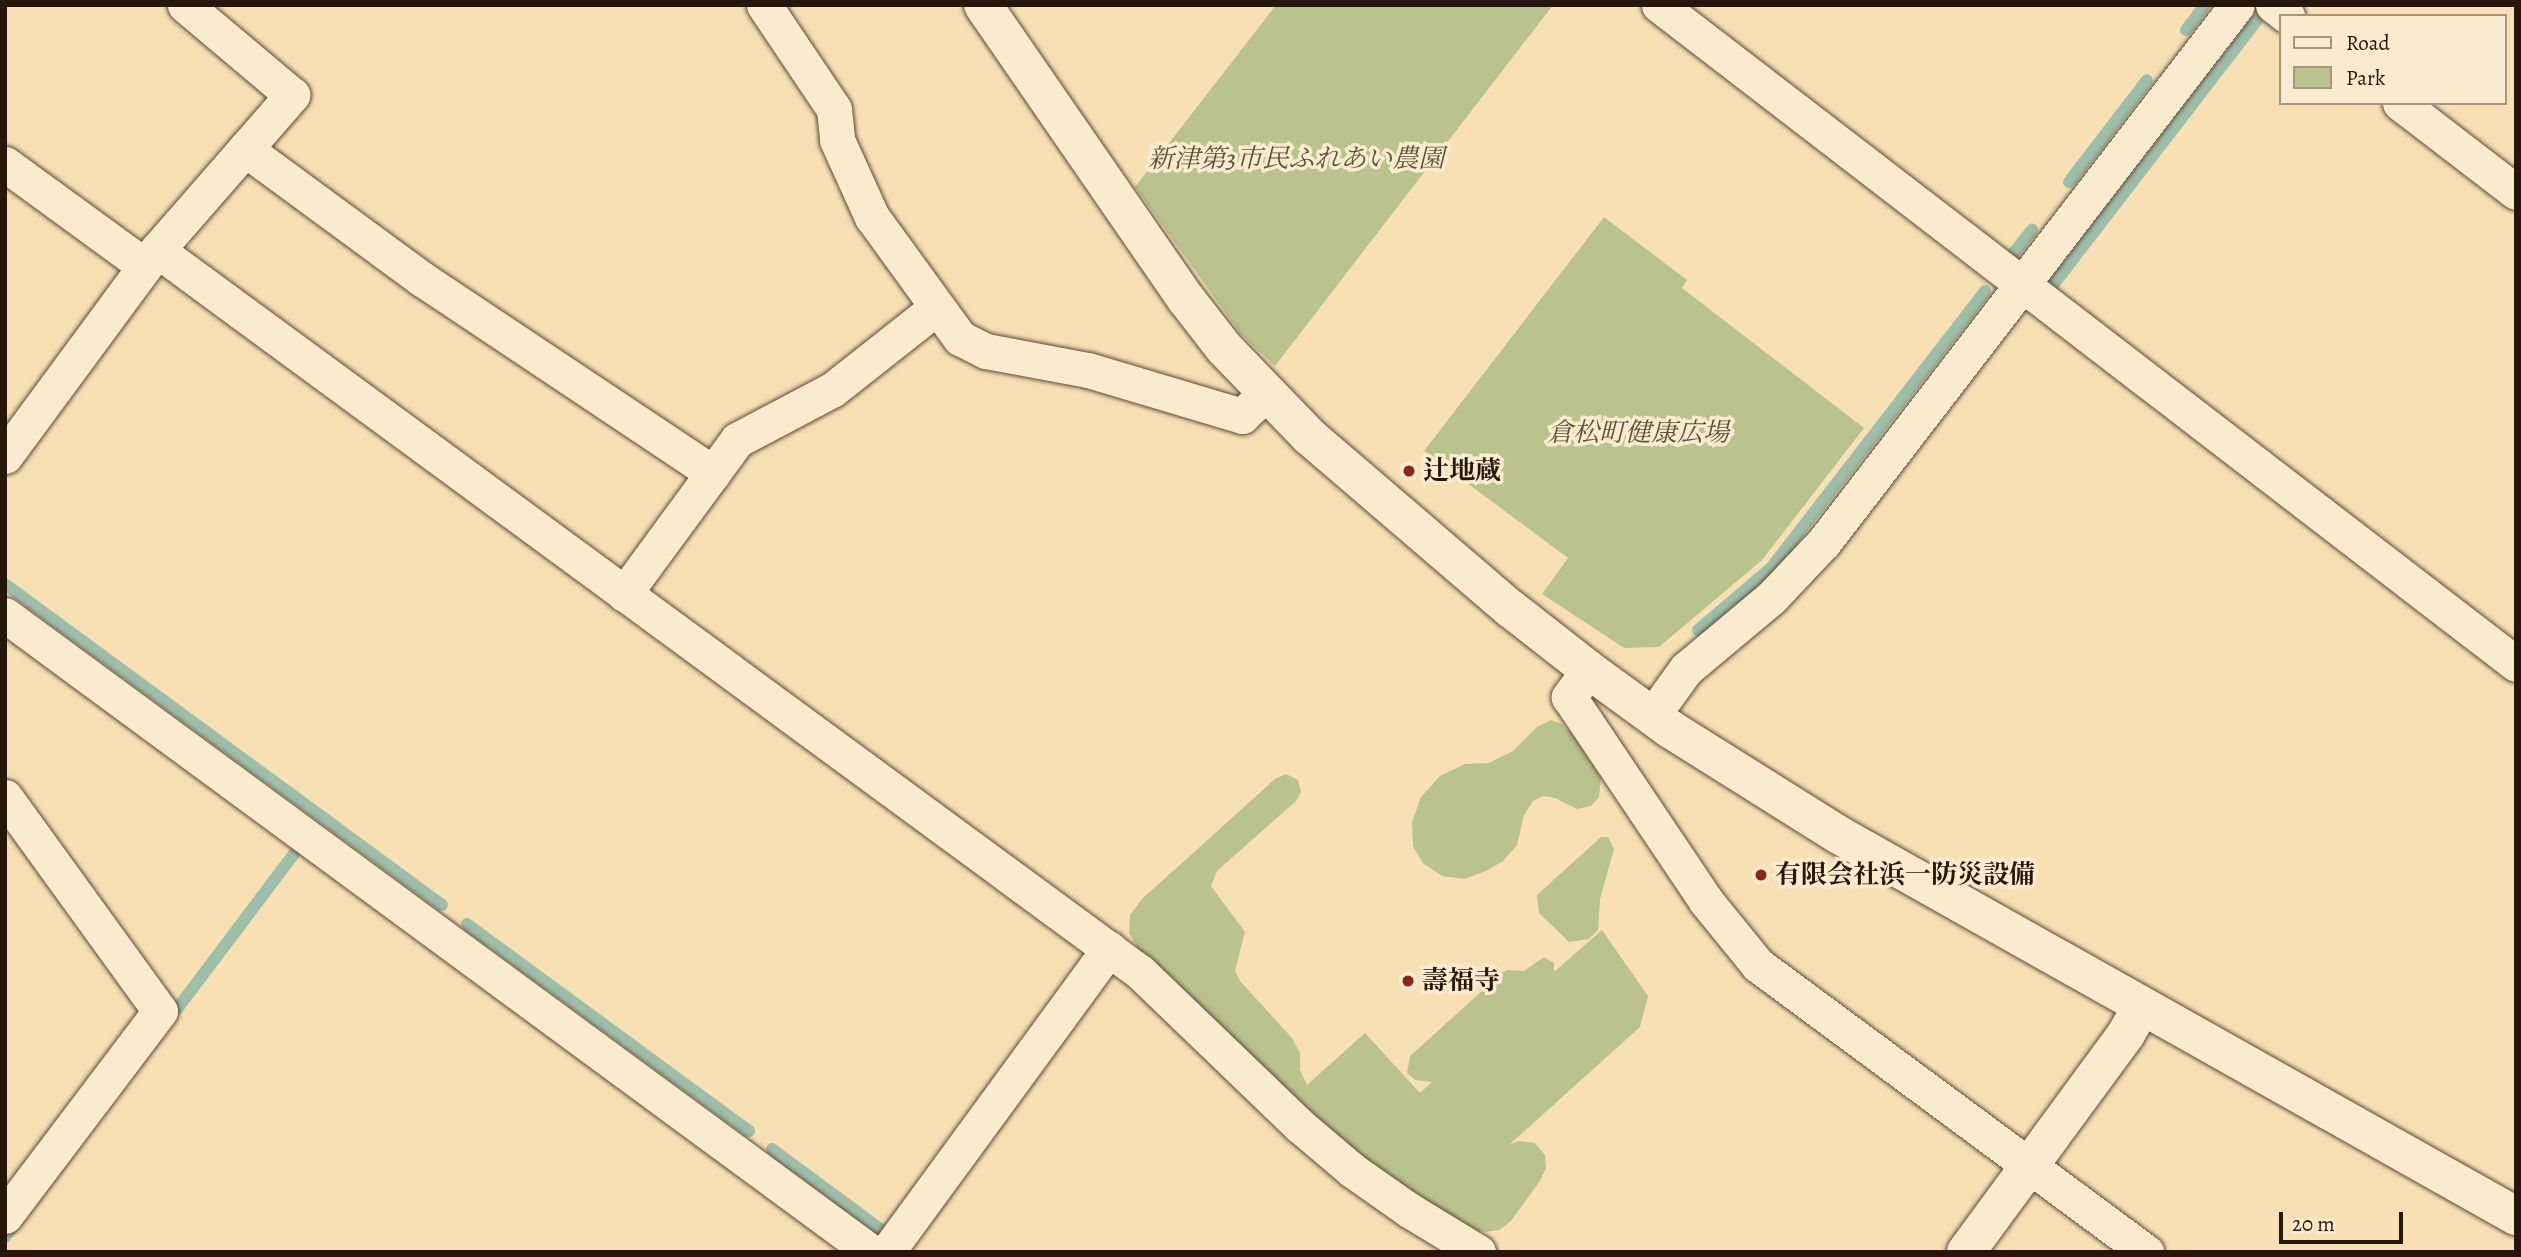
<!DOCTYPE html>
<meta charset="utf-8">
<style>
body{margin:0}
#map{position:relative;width:2521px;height:1257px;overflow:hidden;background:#f7e0b4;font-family:Alegreya,"Noto Serif JP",serif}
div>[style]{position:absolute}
.green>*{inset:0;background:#bac38f}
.stream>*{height:12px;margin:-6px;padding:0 6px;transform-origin:6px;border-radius:6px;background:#9ebea8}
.roads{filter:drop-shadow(0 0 2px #5b4935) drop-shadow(0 0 2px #5b4935)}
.minor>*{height:35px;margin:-17.5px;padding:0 17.5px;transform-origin:17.5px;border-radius:17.5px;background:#faebce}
.tertiary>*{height:38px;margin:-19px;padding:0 19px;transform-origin:19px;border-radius:19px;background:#faebce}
.dots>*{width:19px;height:19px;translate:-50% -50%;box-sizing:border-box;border:4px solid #faebce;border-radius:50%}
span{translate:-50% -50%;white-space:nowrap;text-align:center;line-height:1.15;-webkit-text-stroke:7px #faebce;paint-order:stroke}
.park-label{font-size:26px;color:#5a5339;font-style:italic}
.poi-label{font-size:26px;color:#27170b;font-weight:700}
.left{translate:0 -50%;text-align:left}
.frame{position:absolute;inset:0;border:7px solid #27170b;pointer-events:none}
.legend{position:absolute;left:2279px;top:14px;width:228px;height:91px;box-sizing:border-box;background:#faebce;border:2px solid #a69680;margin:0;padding:9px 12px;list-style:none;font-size:21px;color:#27170b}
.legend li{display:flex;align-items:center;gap:14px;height:35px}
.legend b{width:35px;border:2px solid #a69680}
.scale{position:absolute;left:2279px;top:1212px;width:124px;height:32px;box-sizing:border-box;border:4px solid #27170b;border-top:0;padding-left:9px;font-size:21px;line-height:24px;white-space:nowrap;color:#27170b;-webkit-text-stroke:5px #faebce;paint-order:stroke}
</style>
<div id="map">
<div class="green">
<i style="clip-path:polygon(1276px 5px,1553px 5px,1275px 366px,1241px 334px,1135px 187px)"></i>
<i style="clip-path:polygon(1604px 217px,1687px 280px,1682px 288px,1864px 428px,1762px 560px,1659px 647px,1624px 648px,1542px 594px,1568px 558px,1424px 451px)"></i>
<i style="clip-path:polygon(1551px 720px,1562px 724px,1572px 734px,1601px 778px,1599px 797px,1591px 806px,1577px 809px,1555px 798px,1543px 796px,1533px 801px,1524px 815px,1517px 845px,1503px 861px,1486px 871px,1464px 879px,1442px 876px,1423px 863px,1413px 846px,1412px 822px,1421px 797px,1440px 776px,1465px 764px,1489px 763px,1513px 751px,1537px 727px)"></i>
<i style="clip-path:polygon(1286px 774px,1298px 780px,1301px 792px,1296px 801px,1217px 871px,1211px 886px,1245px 932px,1235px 971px,1240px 981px,1292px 1038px,1300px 1053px,1300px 1070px,1307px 1085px,1365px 1033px,1420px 1093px,1432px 1082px,1415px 1080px,1407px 1073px,1410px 1056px,1502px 973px,1507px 970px,1524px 971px,1544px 957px,1554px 963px,1554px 972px,1602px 930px,1648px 996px,1640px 1027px,1510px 1144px,1519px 1141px,1535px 1143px,1545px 1155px,1546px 1168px,1540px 1181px,1511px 1221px,1499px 1230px,1485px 1232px,1469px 1228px,1361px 1158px,1309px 1114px,1139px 950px,1129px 933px,1130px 915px,1142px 899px,1275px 779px)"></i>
<i style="clip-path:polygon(1601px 837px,1608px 837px,1614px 849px,1600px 899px,1598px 930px,1589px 939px,1569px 942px,1539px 913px,1537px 895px)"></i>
</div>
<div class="stream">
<i style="left:2186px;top:30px;width:31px;rotate:-53deg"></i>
<i style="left:2069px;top:182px;width:128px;rotate:-52.6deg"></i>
<i style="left:2013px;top:254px;width:31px;rotate:-52deg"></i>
<i style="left:2050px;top:289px;width:339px;rotate:-52.4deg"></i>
<i style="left:5px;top:584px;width:542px;rotate:36.3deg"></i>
<i style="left:1698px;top:630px;width:96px;rotate:-40.3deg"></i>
<i style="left:1771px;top:568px;width:350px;rotate:-52.3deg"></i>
<i style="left:467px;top:924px;width:350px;rotate:36.3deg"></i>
<i style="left:177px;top:1009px;width:194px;rotate:-53deg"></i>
<i style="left:772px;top:1149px;width:138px;rotate:36.5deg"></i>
<i style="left:5px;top:1237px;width:21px;rotate:-53deg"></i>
</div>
<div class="roads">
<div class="minor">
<i style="left:764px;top:5px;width:125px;rotate:56.1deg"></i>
<i style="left:834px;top:109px;width:31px;rotate:84deg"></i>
<i style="left:837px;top:140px;width:85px;rotate:65.6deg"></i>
<i style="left:872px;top:217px;width:150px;rotate:54deg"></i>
<i style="left:960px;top:338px;width:29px;rotate:27deg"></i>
<i style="left:986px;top:351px;width:104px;rotate:10.6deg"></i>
<i style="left:1088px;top:370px;width:161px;rotate:16.6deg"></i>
<i style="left:1242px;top:416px;width:33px;rotate:-44deg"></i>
<i style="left:1659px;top:5px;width:1081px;rotate:37.56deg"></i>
<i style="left:2273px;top:5px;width:18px;rotate:38deg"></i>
<i style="left:2400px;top:103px;width:146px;rotate:37.5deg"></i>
<i style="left:245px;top:149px;width:220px;rotate:36.3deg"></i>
<i style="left:422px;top:279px;width:350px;rotate:33.7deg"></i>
<i style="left:5px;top:164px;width:173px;rotate:36.1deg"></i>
<i style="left:157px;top:250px;width:1220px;rotate:36.3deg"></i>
<i style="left:1140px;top:972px;width:221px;rotate:43.9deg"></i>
<i style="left:1299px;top:1125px;width:70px;rotate:40.3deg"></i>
<i style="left:1352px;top:1170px;width:70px;rotate:35.1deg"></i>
<i style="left:1409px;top:1210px;width:81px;rotate:31.3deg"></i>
<i style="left:5px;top:456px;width:256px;rotate:-53.6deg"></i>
<i style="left:157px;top:250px;width:206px;rotate:-48.9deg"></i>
<i style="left:292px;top:95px;width:140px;rotate:-139.9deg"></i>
<i style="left:624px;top:594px;width:191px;rotate:-53.7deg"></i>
<i style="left:737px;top:440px;width:107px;rotate:-27.8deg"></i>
<i style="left:832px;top:390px;width:132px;rotate:-38.3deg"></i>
<i style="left:5px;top:615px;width:1075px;rotate:36.34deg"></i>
<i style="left:1589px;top:670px;width:34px;rotate:127deg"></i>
<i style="left:1569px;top:697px;width:246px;rotate:56.1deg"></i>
<i style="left:1706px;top:901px;width:82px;rotate:50.9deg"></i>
<i style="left:1758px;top:965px;width:483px;rotate:36.5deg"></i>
<i style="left:1652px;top:716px;width:58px;rotate:-54.1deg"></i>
<i style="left:1686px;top:669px;width:111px;rotate:-39.9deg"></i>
<i style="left:1771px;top:598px;width:77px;rotate:-46.6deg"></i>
<i style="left:1824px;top:542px;width:677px;rotate:-52.44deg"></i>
<i style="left:5px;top:797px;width:264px;rotate:54.1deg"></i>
<i style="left:160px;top:1011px;width:257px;rotate:127.1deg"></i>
<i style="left:887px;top:1252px;width:376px;rotate:-53.8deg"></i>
</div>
<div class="tertiary">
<i style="left:983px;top:5px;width:357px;rotate:55.4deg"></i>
<i style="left:1186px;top:299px;width:62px;rotate:52.2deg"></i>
<i style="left:1224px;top:348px;width:124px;rotate:46deg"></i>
<i style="left:1310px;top:437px;width:265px;rotate:40.6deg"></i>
<i style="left:1511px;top:609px;width:99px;rotate:38deg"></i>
<i style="left:1589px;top:670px;width:100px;rotate:36.1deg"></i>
<i style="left:1670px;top:729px;width:199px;rotate:32.1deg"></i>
<i style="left:1839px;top:835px;width:777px;rotate:29.37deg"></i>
<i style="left:1966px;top:1252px;width:270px;rotate:-53.7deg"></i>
<i style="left:2126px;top:1034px;width:32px;rotate:-60deg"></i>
</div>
</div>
<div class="dots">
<i style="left:1409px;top:471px;background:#8f2418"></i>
<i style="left:1761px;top:875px;background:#8f2418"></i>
<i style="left:1408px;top:981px;background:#8f2418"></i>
</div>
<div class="park-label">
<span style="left:1296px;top:159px">新津第3市民ふれあい農園</span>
<span style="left:1638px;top:433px">倉松町健康広場</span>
</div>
<div class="poi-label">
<span class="left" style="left:1423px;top:471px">辻地蔵</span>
<span class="left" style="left:1775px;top:875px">有限会社浜一防災設備</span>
<span class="left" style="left:1422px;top:981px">壽福寺</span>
</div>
<div class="frame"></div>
<ul class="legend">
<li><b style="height:9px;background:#faebce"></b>Road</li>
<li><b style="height:19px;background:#bac38f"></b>Park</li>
</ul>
<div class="scale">20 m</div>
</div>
